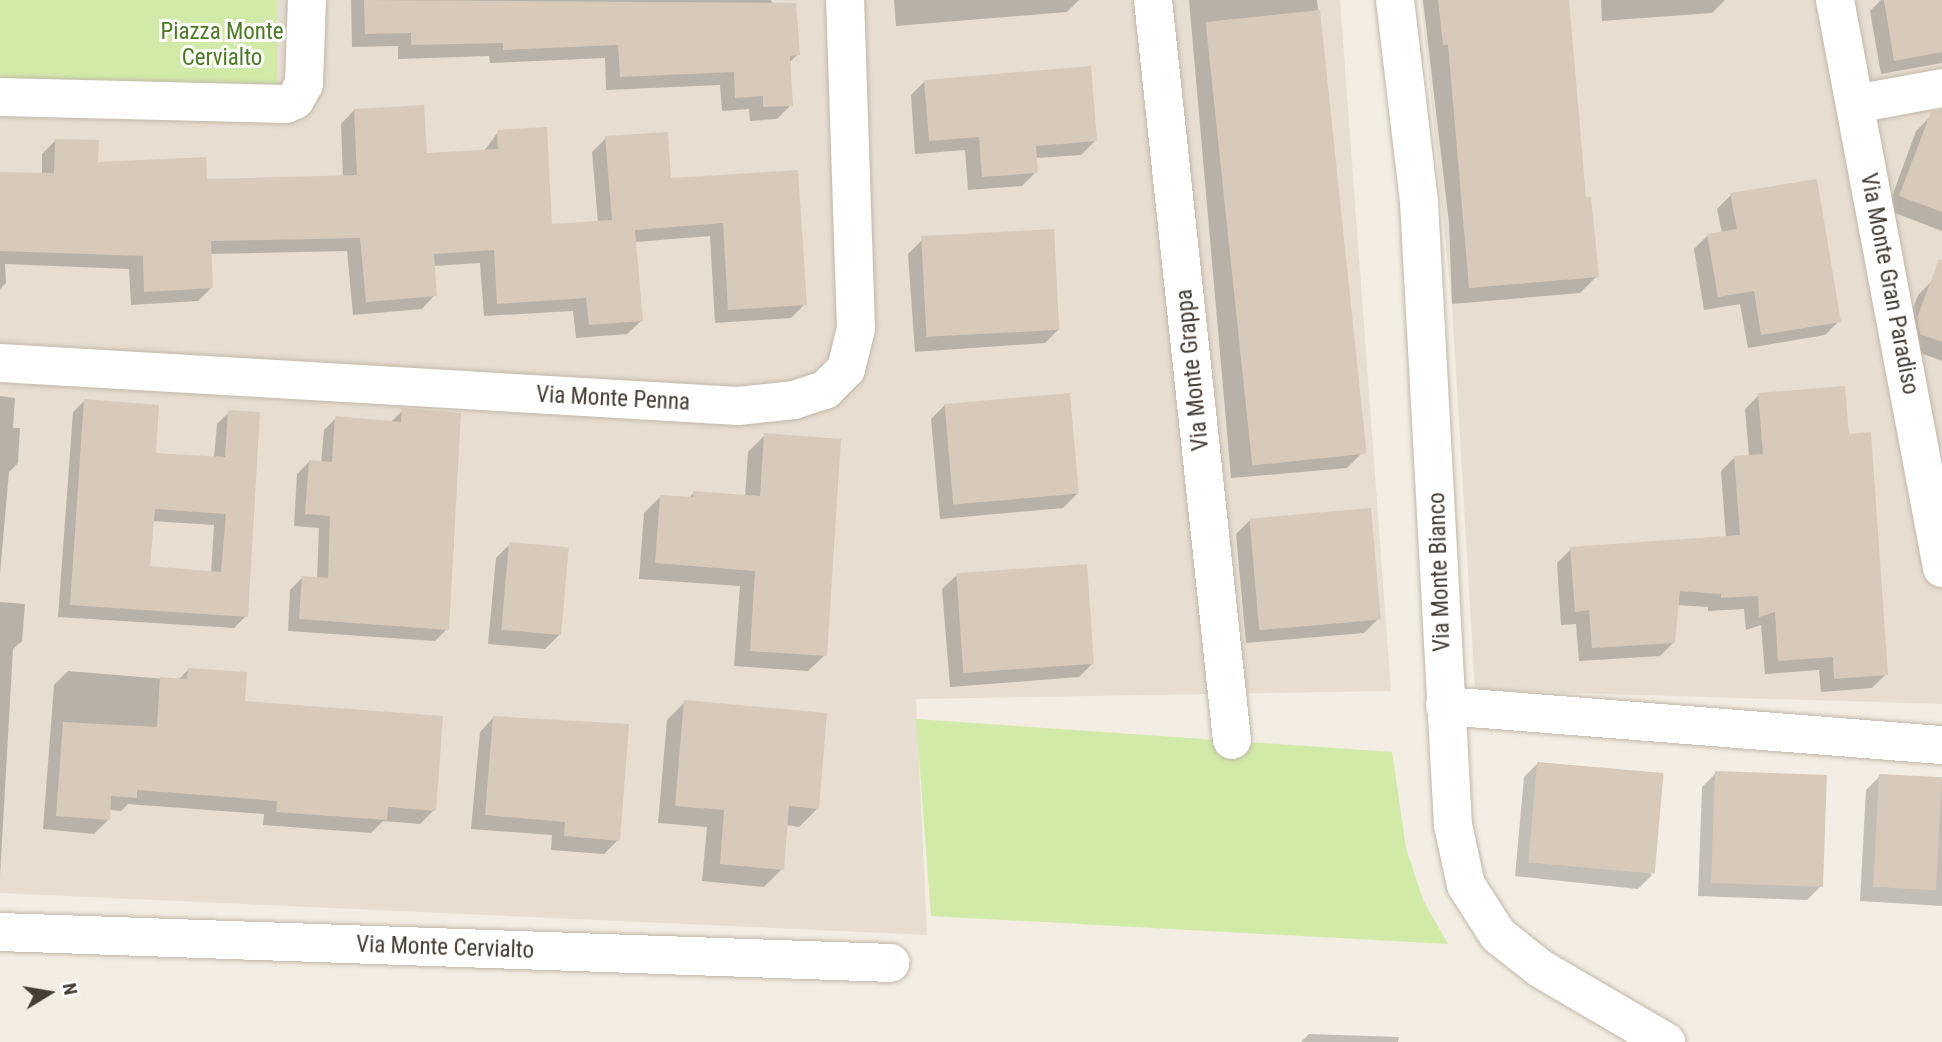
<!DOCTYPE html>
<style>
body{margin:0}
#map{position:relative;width:1942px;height:1042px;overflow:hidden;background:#f3ede3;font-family:"Roboto Condensed",sans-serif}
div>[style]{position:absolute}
.residential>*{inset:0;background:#e7ded1}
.green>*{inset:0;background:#d2eaa8;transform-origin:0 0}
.shadow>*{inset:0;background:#0003}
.building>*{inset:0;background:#d8cabb;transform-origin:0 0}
.roads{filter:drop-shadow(0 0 2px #c2b7a8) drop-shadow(0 0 2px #c2b7a8)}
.minor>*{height:38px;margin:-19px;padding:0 19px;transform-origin:19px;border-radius:19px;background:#fff}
span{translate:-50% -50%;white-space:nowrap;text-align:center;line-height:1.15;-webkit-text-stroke:6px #fff;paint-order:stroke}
.park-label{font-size:23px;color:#4b7a23}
.street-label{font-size:23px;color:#453c33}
.north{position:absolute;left:14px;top:958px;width:70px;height:70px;-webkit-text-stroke:5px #fff;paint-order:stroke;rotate:79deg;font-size:19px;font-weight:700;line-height:28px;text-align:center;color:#453c33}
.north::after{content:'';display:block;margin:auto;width:24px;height:32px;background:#453c33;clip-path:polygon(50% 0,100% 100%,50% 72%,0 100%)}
</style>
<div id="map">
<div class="residential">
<i style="clip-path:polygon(0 0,1340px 0,1391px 691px,916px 699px,927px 935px,0 893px)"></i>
<i style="clip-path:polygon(1421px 0,1942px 0,1942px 704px,1475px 690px,1452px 306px)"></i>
</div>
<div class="green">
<i style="left:0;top:0;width:277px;height:84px"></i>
<i style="clip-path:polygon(916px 719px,1392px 752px,1406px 848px,1423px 900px,1448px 944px,931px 916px)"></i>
</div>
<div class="shadow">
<i style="clip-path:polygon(351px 0,771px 0,798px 54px,788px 64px,791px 105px,777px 119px,750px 121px,749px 109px,722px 111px,720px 85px,606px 90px,605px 58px,490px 63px,489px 56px,398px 59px,398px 46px,352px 47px)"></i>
<i style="clip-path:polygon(894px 0,1079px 0,1067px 12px,896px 26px)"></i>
<i style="clip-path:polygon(1189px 0,1317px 0,1361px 454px,1347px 468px,1231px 478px)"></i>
<i style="clip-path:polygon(1423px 0,1566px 0,1584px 199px,1597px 276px,1580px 293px,1452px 304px,1449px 223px)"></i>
<i style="clip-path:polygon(1601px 0,1725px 0,1712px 13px,1602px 21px)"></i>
<i style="clip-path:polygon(1881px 0,1942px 0,1942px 63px,1881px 74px,1870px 11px)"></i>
<i style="clip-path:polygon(925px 81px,1095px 141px,1081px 155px,1035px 158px,1036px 172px,1022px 186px,968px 190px,965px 150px,915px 154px,911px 95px)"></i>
<i style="clip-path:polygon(354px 110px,425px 154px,484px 151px,498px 132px,551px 226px,598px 223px,592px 152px,606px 138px,670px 180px,796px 172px,805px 304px,791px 318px,715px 323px,710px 236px,635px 242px,641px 321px,627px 334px,576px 338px,573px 311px,484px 316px,480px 263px,433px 266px,435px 295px,422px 309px,353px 315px,347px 251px,209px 254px,211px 288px,198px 301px,131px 305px,129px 269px,5px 264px,6px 283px,0 289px,0 173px,42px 175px,42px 154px,56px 140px,97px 164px,206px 180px,343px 177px,341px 124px)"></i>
<i style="clip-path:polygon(1930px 117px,1942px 122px,1942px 231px,1887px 210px,1916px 131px)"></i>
<i style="clip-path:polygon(1731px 195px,1839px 321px,1825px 335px,1748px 348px,1740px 304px,1704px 310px,1694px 249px,1708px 235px,1722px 233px,1717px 209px)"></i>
<i style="clip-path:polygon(922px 240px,1059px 329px,1045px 343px,915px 352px,908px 254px)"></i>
<i style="clip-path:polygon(1932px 281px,1942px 285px,1942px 361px,1907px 348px,1904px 333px,1918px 295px)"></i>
<i style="clip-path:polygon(1759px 395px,1847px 436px,1886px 674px,1872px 688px,1821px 692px,1819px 670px,1765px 674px,1761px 625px,1746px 630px,1744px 609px,1708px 611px,1708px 607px,1677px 605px,1674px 642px,1660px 656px,1579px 661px,1576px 624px,1561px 625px,1557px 563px,1571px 549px,1726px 538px,1721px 471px,1735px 457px,1749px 456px,1745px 409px)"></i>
<i style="clip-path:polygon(0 396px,15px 398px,13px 428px,20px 428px,18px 463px,9px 472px,0 574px)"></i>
<i style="clip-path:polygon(evenodd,85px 400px,154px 455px,214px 458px,217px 424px,229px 412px,246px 616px,234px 628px,58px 617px,73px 412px,85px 400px,152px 521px,214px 525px,211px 573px,148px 568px,152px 521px)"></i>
<i style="clip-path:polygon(945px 405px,1077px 494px,1063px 508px,940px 519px,931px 419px)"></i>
<i style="clip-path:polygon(403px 410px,450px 540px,454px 541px,447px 629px,435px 641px,288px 631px,290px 590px,302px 578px,317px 579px,319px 528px,294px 526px,297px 474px,309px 462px,321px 463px,324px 430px,336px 418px,390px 423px)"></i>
<i style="clip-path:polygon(765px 435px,825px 655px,808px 671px,734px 666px,740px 586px,639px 579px,644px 513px,660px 497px,688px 499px,694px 493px,745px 497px,748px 452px)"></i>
<i style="clip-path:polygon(1250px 520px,1378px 619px,1364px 633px,1246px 643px,1236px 534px)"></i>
<i style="clip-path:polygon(510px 544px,559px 635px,545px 649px,488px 644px,496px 558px)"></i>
<i style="clip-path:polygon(957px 575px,1093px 663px,1079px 677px,950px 687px,942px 589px)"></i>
<i style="clip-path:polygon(0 602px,25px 604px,22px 641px,13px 649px,0 876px)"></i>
<i style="clip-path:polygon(189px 669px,244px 703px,434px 810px,420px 824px,383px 821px,371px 833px,263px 825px,264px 814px,128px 804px,121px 811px,108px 810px,108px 820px,94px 834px,43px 829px,54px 685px,68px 671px,178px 680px)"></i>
<i style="clip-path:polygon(685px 702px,817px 809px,799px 827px,786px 825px,782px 869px,764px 887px,702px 881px,707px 827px,658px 823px,667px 720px)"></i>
<i style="clip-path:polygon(494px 717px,618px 840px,604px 854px,551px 850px,552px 835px,471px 829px,480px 732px)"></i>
<i style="clip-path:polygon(1538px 763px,1652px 875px,1638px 889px,1515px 876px,1524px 777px)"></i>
<i style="clip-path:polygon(1716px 773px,1821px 886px,1807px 900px,1698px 896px,1702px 787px)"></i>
<i style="clip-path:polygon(1880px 776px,1942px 779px,1942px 906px,1860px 901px,1866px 790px)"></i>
<i style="clip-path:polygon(1309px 1034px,1399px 1037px,1398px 1042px,1301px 1042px)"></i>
</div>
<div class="building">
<i style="clip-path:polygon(364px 0,796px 3px,800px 55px,790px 56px,793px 106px,763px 107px,763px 96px,735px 98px,734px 72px,620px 77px,618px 45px,503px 50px,503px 43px,411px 45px,411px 33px,365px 34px)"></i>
<i style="clip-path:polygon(1438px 0,1569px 0,1586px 197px,1591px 197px,1599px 277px,1469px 288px,1448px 45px,1443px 45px)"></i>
<i style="clip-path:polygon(1884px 0,1942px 0,1942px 52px,1894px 61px)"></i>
<i style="left:1320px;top:10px;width:446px;height:115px;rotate:84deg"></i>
<i style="clip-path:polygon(1091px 66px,1097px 141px,1036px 146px,1038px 173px,982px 177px,979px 137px,929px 141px,924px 80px)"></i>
<i style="clip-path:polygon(424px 105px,427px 153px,498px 149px,497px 130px,547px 127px,552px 224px,612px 220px,605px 136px,668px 132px,671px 178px,798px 170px,807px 305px,728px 310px,723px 223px,635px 230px,643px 321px,589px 325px,586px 298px,497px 304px,494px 250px,434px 254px,437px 296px,366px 302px,360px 238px,211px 241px,213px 288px,144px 292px,143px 256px,0 251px,0 172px,54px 173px,55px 139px,99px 140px,98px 162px,206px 157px,207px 179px,357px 175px,354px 109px)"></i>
<i style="clip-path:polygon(1942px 110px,1942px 212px,1899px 196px,1931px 112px)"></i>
<i style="clip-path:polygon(1817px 179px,1841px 322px,1761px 335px,1754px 291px,1718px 297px,1707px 234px,1737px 229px,1730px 193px)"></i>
<i style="left:1054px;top:229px;width:101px;height:133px;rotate:87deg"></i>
<i style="clip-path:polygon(1939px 259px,1942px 260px,1942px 342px,1920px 334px,1917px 318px)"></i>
<i style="clip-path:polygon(1845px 386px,1849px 434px,1871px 432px,1888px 675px,1834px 679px,1833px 657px,1778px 661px,1775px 612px,1759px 617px,1758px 596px,1721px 598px,1721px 594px,1680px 591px,1675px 643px,1592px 648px,1589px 610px,1575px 612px,1570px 547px,1740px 535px,1734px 456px,1763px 454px,1758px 393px)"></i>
<i style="left:1070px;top:393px;width:101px;height:126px;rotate:85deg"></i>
<i style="clip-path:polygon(evenodd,84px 399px,159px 405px,156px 453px,225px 457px,228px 410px,260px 412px,248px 617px,70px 605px,84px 399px,155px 509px,226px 514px,221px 572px,150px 566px,155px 509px)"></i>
<i style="clip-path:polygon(402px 408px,461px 413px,449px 630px,299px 619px,302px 576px,328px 578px,330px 516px,305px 514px,309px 460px,332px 462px,335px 416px,401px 422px)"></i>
<i style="clip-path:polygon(764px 433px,841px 439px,827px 656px,750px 651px,755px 571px,655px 563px,660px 495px,693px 497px,693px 491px,760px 496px)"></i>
<i style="left:1371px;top:508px;width:112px;height:122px;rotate:85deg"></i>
<i style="left:509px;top:542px;width:60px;height:88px;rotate:5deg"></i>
<i style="left:1087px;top:564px;width:100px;height:131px;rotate:86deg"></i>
<i style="clip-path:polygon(188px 668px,247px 672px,245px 701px,443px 716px,436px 811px,388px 807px,387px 820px,276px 812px,277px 801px,137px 790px,137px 798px,111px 796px,110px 820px,56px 816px,63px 722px,157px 727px,160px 677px,187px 679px)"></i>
<i style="clip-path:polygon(684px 700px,827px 713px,819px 809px,789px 806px,784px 870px,720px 864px,724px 810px,675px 806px)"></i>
<i style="clip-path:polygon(493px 716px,629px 724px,620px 841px,564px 836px,565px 822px,485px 815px)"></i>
<i style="left:1537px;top:762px;width:127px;height:101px;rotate:5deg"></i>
<i style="left:1715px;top:771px;width:112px;height:112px;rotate:2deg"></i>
<i style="left:1879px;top:774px;width:63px;height:113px;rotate:3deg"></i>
</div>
<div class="roads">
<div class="minor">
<i style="left:1153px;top:0;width:744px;rotate:83.91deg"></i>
<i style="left:1395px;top:0;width:203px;rotate:83.2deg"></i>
<i style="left:1419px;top:202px;width:624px;rotate:86.88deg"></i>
<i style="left:1453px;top:825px;width:61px;rotate:77.8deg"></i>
<i style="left:1466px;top:885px;width:59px;rotate:57.4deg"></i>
<i style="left:1498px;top:935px;width:55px;rotate:38.3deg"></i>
<i style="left:1541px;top:969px;width:145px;rotate:30.3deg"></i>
<i style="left:1835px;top:0;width:578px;rotate:79.33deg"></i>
<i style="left:0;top:97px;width:286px;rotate:1.4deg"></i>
<i style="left:286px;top:104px;width:10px;rotate:-24deg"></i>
<i style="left:295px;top:100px;width:18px;rotate:-61deg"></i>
<i style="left:304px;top:84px;width:84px;rotate:-88deg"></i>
<i style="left:1855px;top:104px;width:88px;rotate:-10.4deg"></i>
<i style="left:0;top:363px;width:739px;rotate:3.33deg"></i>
<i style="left:738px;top:406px;width:56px;rotate:-6.1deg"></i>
<i style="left:794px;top:400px;width:33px;rotate:-18deg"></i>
<i style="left:825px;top:390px;width:30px;rotate:-45deg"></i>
<i style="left:846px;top:369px;width:41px;rotate:-76deg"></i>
<i style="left:856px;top:329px;width:329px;rotate:-91.9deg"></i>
<i style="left:1445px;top:706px;width:499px;rotate:4.5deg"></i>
<i style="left:0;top:932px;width:891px;rotate:1.99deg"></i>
</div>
</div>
<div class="park-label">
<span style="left:222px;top:45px">Piazza Monte<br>Cervialto</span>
</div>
<div class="street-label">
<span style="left:1889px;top:284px;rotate:79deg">Via Monte Gran Paradiso</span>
<span style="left:1193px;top:370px;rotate:-96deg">Via Monte Grappa</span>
<span style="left:613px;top:399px;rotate:3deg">Via Monte Penna</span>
<span style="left:1440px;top:572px;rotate:-92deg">Via Monte Bianco</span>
<span style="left:445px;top:948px;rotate:2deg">Via Monte Cervialto</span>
</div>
<div class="north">N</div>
</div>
